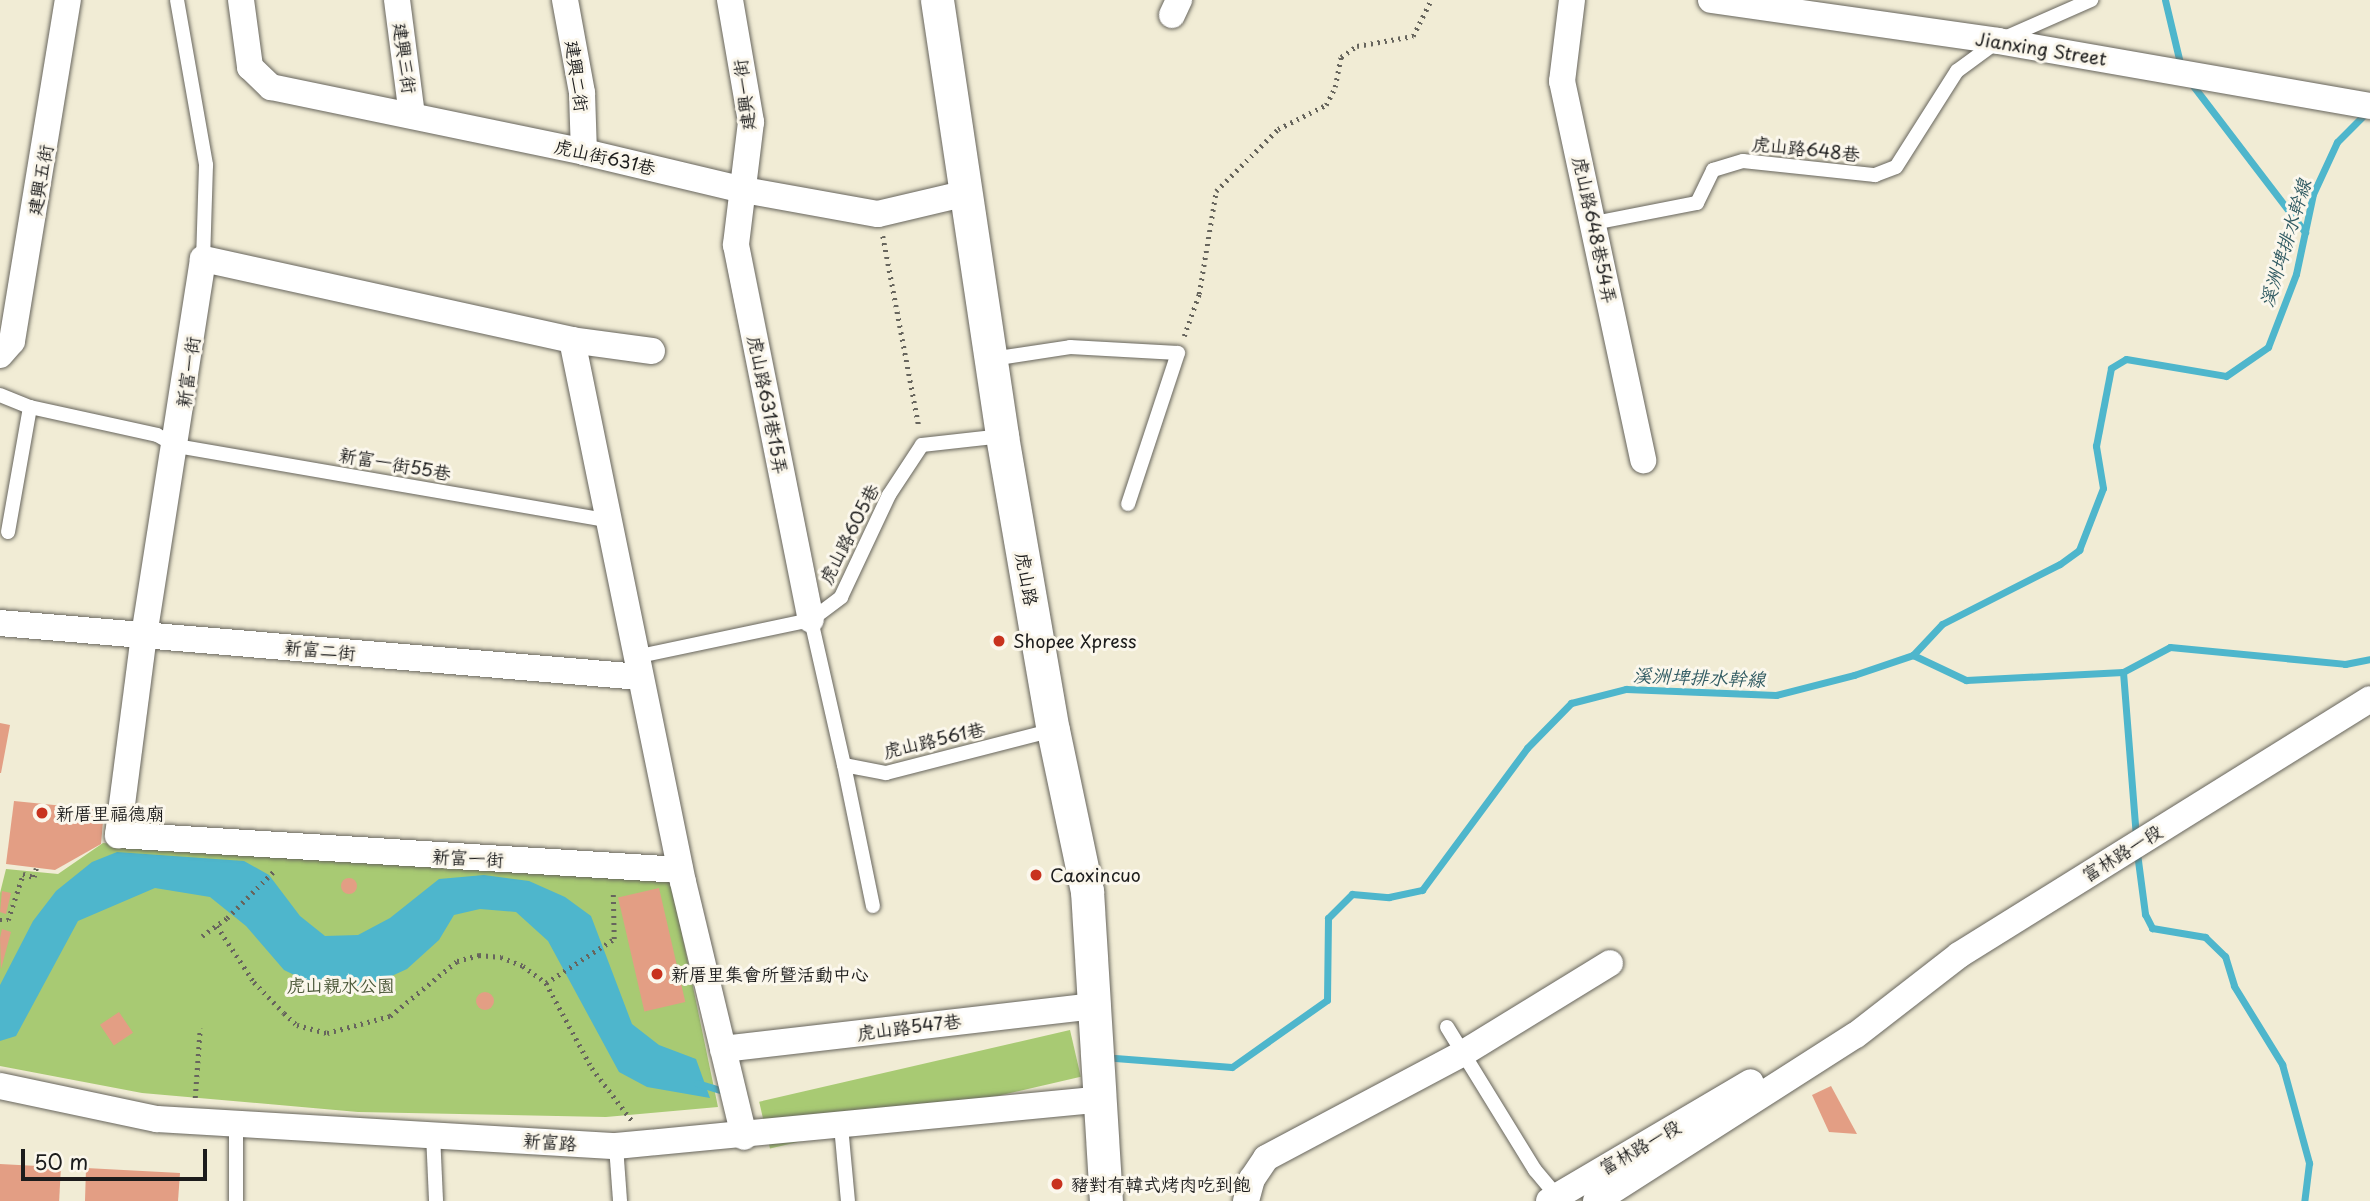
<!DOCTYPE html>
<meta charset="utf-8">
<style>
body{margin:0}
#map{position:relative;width:2370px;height:1201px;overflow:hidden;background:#f1ecd5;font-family:"Playpen Sans","LXGW WenKai TC",sans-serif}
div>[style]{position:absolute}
.green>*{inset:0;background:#a8ca73;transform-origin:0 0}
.water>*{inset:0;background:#4eb6cc}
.stream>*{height:7px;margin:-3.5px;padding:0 3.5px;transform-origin:3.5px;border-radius:3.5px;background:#4eb6cc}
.building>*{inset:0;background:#e39e84;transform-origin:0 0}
.round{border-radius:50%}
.path>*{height:4.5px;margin-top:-2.25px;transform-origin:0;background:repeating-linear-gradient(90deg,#67655d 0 2px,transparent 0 7px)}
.roads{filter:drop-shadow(0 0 2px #67655d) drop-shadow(0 0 2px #67655d)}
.service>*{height:14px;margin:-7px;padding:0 7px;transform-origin:7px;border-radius:7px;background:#fff}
.minor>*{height:26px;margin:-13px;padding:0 13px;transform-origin:13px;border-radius:13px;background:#fff}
.tertiary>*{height:33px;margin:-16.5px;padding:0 16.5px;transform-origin:16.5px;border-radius:16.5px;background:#fff}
.dots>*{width:19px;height:19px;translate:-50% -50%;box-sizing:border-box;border:4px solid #fbf7ec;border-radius:50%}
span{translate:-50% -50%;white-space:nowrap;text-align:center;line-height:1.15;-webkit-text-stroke:6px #fbf7ec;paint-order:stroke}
.street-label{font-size:18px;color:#1c1c1c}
.poi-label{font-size:18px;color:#1c1c1c}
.left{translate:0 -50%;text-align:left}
.park-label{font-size:18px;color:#4d593a}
.water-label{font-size:19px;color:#305a62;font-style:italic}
.scale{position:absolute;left:21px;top:1149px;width:186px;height:32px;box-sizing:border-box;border:4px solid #1c1c1c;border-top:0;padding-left:9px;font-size:21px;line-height:24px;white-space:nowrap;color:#1c1c1c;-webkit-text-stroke:5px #fbf7ec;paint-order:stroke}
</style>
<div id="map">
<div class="green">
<i style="clip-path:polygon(103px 843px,671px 881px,718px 1107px,606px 1117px,358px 1112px,142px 1093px,0 1066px,0 893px,6px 869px,58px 874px)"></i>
<i style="left:1070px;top:1030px;width:48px;height:319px;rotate:77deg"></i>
</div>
<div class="water">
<i style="clip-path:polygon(117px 852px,244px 861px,269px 875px,300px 916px,325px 936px,358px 935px,390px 918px,439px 879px,484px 875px,529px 881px,565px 897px,591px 916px,632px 1024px,659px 1045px,696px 1059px,710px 1098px,647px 1087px,619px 1072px,548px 941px,516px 912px,480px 909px,454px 915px,439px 940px,407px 969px,361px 990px,321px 988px,284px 970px,246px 926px,210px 897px,155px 888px,78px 921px,16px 1036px,0 1041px,0 985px,33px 921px,56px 891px,92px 862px)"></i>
</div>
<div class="stream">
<i style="left:2165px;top:0;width:69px;rotate:76.6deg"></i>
<i style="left:2191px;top:83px;width:188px;rotate:52.6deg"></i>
<i style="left:1913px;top:655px;width:59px;rotate:25.3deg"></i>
<i style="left:1966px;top:680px;width:157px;rotate:-2.9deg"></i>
<i style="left:2123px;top:672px;width:53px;rotate:-28deg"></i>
<i style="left:2170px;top:647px;width:176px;rotate:5.5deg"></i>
<i style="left:2345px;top:664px;width:25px;rotate:-11deg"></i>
<i style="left:2123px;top:672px;width:166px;rotate:85.5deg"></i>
<i style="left:2137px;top:853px;width:62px;rotate:82.5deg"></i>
<i style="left:2145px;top:914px;width:16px;rotate:63deg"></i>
<i style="left:2152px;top:928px;width:54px;rotate:9.6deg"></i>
<i style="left:2205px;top:937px;width:28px;rotate:44deg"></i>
<i style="left:2225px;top:956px;width:31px;rotate:73deg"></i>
<i style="left:2234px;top:986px;width:92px;rotate:58.4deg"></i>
<i style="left:2282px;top:1064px;width:103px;rotate:74.7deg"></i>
<i style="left:2309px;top:1163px;width:38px;rotate:97deg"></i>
<i style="left:1115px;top:1058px;width:117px;rotate:4.4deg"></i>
<i style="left:1232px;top:1067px;width:116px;rotate:-35.2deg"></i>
<i style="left:1327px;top:1000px;width:82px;rotate:-89.3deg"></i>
<i style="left:1328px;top:918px;width:34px;rotate:-45deg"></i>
<i style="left:1352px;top:894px;width:37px;rotate:5deg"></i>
<i style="left:1389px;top:897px;width:34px;rotate:-12deg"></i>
<i style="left:1422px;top:890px;width:177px;rotate:-53.5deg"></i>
<i style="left:1527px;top:748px;width:63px;rotate:-45.6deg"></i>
<i style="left:1571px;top:703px;width:57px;rotate:-14.3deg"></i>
<i style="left:1626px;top:689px;width:150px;rotate:2.3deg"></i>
<i style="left:1776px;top:695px;width:81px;rotate:-14.4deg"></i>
<i style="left:1854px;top:675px;width:62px;rotate:-18.7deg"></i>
<i style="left:1913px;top:655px;width:42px;rotate:-46.9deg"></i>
<i style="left:1942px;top:624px;width:132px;rotate:-27deg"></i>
<i style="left:2060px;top:564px;width:24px;rotate:-36deg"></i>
<i style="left:2079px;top:550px;width:66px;rotate:-68.8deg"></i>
<i style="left:2103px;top:488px;width:43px;rotate:-99.5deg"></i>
<i style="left:2096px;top:446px;width:79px;rotate:-79.1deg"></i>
<i style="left:2111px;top:368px;width:17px;rotate:-31deg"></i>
<i style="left:2126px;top:359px;width:101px;rotate:9.6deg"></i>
<i style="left:2226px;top:376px;width:51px;rotate:-34.6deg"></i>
<i style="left:2268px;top:347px;width:78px;rotate:-69deg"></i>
<i style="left:2296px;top:274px;width:82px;rotate:-78deg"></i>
<i style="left:2313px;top:194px;width:57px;rotate:-65.2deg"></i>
<i style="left:2337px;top:142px;width:42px;rotate:-45deg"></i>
<i style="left:697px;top:1083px;width:28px;rotate:17deg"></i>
</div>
<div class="building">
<i style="clip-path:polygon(0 723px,10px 725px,1px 773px,0 773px)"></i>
<i style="clip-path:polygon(14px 801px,104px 810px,101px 844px,55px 870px,6px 864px)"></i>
<i class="round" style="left:341px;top:878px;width:16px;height:16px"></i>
<i style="left:659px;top:888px;width:117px;height:42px;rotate:77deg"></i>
<i style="clip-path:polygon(2px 891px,11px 893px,6px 914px,0 912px)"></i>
<i style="clip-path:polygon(2px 929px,11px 932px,1px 969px,0 938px)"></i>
<i class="round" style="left:476px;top:992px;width:18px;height:18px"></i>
<i style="left:119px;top:1012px;width:25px;height:23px;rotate:56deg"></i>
<i style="clip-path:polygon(1831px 1086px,1857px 1134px,1829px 1132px,1812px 1095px)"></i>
<i style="left:0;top:1164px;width:61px;height:37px;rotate:3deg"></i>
<i style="clip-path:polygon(86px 1168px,180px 1173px,178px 1201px,85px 1201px)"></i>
</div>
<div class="path">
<i style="left:883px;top:236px;width:194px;rotate:79.3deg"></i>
<i style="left:1184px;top:336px;width:45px;rotate:-70.3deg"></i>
<i style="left:1199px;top:294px;width:104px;rotate:-80.6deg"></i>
<i style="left:1216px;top:191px;width:88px;rotate:-45deg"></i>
<i style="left:1278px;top:129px;width:54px;rotate:-26.6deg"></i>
<i style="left:1326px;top:105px;width:20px;rotate:-63deg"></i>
<i style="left:1335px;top:87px;width:31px;rotate:-79deg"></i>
<i style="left:1341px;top:57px;width:19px;rotate:-35deg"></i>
<i style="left:1357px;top:46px;width:57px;rotate:-10.1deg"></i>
<i style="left:1413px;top:36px;width:40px;rotate:-63.4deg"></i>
<i style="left:0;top:920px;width:8px"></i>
<i style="left:8px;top:920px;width:48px;rotate:-71.9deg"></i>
<i style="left:23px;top:874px;width:11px;rotate:15deg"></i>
<i style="left:34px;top:877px;width:9px;rotate:-77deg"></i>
<i style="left:217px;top:926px;width:67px;rotate:56.5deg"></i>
<i style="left:254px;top:982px;width:43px;rotate:45.9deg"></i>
<i style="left:284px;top:1013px;width:18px;rotate:43deg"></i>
<i style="left:297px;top:1025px;width:31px;rotate:15deg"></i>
<i style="left:327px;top:1033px;width:65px;rotate:-15.1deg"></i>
<i style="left:390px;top:1016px;width:87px;rotate:-39.4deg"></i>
<i style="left:457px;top:961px;width:23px;rotate:-15deg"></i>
<i style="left:479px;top:955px;width:22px;rotate:5deg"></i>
<i style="left:501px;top:957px;width:24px;rotate:22deg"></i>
<i style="left:523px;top:966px;width:29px;rotate:36deg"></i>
<i style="left:546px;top:983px;width:97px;rotate:61.6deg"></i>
<i style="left:592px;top:1068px;width:68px;rotate:52.8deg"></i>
<i style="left:202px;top:936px;width:31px;rotate:-36deg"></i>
<i style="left:227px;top:918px;width:66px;rotate:-45deg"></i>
<i style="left:546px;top:983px;width:81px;rotate:-32.9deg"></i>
<i style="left:614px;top:939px;width:48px;rotate:-91.2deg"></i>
<i style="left:195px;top:1098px;width:70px;rotate:-85.9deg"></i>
</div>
<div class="roads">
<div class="service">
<i style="left:177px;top:0;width:168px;rotate:80deg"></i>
<i style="left:206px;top:165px;width:94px;rotate:91.8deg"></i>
<i style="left:1594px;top:223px;width:105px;rotate:-11deg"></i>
<i style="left:1697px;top:203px;width:37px;rotate:-64deg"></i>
<i style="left:1713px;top:170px;width:31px;rotate:-17deg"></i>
<i style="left:1743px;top:161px;width:133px;rotate:6.1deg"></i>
<i style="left:1875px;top:175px;width:22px;rotate:-21deg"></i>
<i style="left:1896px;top:167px;width:114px;rotate:-57.6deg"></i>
<i style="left:1957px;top:71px;width:51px;rotate:-36.2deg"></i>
<i style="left:1998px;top:41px;width:102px;rotate:-23.8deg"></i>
<i style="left:992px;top:359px;width:79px;rotate:-8.7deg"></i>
<i style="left:1070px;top:347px;width:108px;rotate:3.2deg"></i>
<i style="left:1178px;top:353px;width:159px;rotate:108.3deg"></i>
<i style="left:0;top:395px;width:32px;rotate:22deg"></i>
<i style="left:30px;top:407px;width:130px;rotate:12.4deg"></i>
<i style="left:157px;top:435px;width:23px;rotate:29deg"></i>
<i style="left:177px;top:446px;width:436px;rotate:9.8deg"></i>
<i style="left:8px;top:532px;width:127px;rotate:-80deg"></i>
<i style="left:811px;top:620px;width:149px;rotate:77.2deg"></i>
<i style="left:844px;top:765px;width:43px;rotate:10.8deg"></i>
<i style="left:886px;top:773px;width:172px;rotate:-14.4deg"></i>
<i style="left:635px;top:657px;width:180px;rotate:-11.9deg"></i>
<i style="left:811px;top:620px;width:38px;rotate:-37deg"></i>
<i style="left:841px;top:597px;width:113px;rotate:-64.8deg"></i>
<i style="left:889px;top:495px;width:60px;rotate:-56.6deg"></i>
<i style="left:922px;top:445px;width:81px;rotate:-6.4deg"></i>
<i style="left:844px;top:765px;width:144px;rotate:78.4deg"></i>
<i style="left:1447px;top:1027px;width:168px;rotate:58.4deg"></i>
<i style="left:1535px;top:1170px;width:34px;rotate:50deg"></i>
<i style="left:841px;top:1126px;width:75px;rotate:84.7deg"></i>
<i style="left:433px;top:1134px;width:67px;rotate:87.4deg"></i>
<i style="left:616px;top:1146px;width:55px;rotate:85.8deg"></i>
<i style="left:236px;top:1201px;width:79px;rotate:-90deg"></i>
</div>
<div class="minor">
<i style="left:241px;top:0;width:68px;rotate:82.3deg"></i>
<i style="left:250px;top:67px;width:29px;rotate:44deg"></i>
<i style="left:271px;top:87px;width:320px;rotate:11.7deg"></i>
<i style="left:584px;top:152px;width:164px;rotate:13.4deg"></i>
<i style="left:744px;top:190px;width:136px;rotate:10.2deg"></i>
<i style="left:878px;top:214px;width:91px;rotate:-13.3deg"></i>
<i style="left:397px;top:0;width:116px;rotate:82.6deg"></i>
<i style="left:565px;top:0;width:95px;rotate:79.6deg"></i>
<i style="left:582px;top:93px;width:59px;rotate:88.1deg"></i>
<i style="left:730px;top:0;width:124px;rotate:80.2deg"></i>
<i style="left:751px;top:122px;width:124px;rotate:97deg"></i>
<i style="left:736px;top:245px;width:382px;rotate:78.7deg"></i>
<i style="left:1572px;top:0;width:82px;rotate:97deg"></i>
<i style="left:1562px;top:81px;width:388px;rotate:77.9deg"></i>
<i style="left:1711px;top:0;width:290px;rotate:8.1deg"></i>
<i style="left:1998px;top:41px;width:378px;rotate:9.9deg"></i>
<i style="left:1172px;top:15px;width:17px;rotate:-65deg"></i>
<i style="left:572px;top:340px;width:553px;rotate:78.43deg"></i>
<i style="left:683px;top:882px;width:262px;rotate:76.5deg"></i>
<i style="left:652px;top:351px;width:81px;rotate:-172.2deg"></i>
<i style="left:572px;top:340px;width:378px;rotate:-167.6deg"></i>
<i style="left:203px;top:259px;width:381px;rotate:98.9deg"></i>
<i style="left:144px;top:635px;width:202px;rotate:97.4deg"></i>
<i style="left:118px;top:835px;width:563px;rotate:3.56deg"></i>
<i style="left:0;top:355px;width:18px;rotate:-49deg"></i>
<i style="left:12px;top:341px;width:346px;rotate:-80.7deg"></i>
<i style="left:0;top:623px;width:642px;rotate:4.82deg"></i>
<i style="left:723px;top:1049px;width:374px;rotate:-6.6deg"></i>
<i style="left:0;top:1086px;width:160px;rotate:11.9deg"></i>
<i style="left:157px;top:1119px;width:460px;rotate:3.4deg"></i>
<i style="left:616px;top:1146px;width:488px;rotate:-5.5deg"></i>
<i style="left:1246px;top:1201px;width:23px;rotate:-75deg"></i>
<i style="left:1252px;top:1179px;width:25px;rotate:-56deg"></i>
<i style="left:1266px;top:1158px;width:225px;rotate:-28deg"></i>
<i style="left:1465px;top:1052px;width:170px;rotate:-31.5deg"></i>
<i style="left:1549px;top:1201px;width:234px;rotate:-30.5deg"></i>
<i style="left:1596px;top:1201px;width:308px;rotate:-32.6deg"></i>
<i style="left:1856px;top:1035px;width:130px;rotate:-37.8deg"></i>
<i style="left:1959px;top:955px;width:484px;rotate:-31.9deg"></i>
</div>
<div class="tertiary">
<i style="left:937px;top:0;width:441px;rotate:81.5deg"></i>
<i style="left:1002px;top:436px;width:298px;rotate:80.2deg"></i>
<i style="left:1053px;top:730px;width:165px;rotate:78.1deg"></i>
<i style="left:1087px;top:891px;width:311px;rotate:86.5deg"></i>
</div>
</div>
<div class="dots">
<i style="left:999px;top:641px;background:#c8321e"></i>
<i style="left:42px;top:813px;background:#c8321e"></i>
<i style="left:1036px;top:875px;background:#c8321e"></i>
<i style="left:657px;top:974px;background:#c8321e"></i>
<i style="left:1057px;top:1184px;background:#c8321e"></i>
</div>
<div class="street-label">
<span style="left:2041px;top:49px;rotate:9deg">Jianxing Street</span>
<span style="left:405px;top:58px;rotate:82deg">建興三街</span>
<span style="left:577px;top:76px;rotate:82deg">建興二街</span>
<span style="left:744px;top:95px;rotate:-97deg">建興一街</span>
<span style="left:1806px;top:149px;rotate:6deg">虎山路648巷</span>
<span style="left:605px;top:157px;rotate:13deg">虎山街631巷</span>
<span style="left:40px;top:180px;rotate:-80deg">建興五街</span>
<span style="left:1595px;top:230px;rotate:78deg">虎山路648巷54弄</span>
<span style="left:188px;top:372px;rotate:-82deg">新富一街</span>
<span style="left:768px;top:405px;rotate:79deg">虎山路631巷15弄</span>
<span style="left:395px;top:464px;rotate:10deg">新富一街55巷</span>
<span style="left:849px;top:534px;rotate:-63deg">虎山路605巷</span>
<span style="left:1027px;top:579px;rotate:80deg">虎山路</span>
<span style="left:320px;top:650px;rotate:5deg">新富二街</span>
<span style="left:934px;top:740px;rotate:-13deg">虎山路561巷</span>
<span style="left:2122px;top:853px;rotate:-32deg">富林路一段</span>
<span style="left:468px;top:858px;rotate:3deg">新富一街</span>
<span style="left:909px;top:1027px;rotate:-7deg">虎山路547巷</span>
<span style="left:550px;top:1142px;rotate:4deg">新富路</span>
<span style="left:1640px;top:1147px;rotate:-30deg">富林路一段</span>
</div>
<div class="poi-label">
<span class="left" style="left:1013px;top:641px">Shopee Xpress</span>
<span class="left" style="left:56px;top:813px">新厝里福德廟</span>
<span class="left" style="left:1050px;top:875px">Caoxincuo</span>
<span class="left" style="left:671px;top:974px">新厝里集會所暨活動中心</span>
<span class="left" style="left:1071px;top:1184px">豬對有韓式烤肉吃到飽</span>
</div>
<div class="park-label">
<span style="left:341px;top:985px">虎山親水公園</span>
</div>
<div class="water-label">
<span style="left:2285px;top:243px;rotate:-73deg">溪洲埤排水幹線</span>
<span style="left:1699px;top:677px;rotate:2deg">溪洲埤排水幹線</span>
</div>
<div class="scale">50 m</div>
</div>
